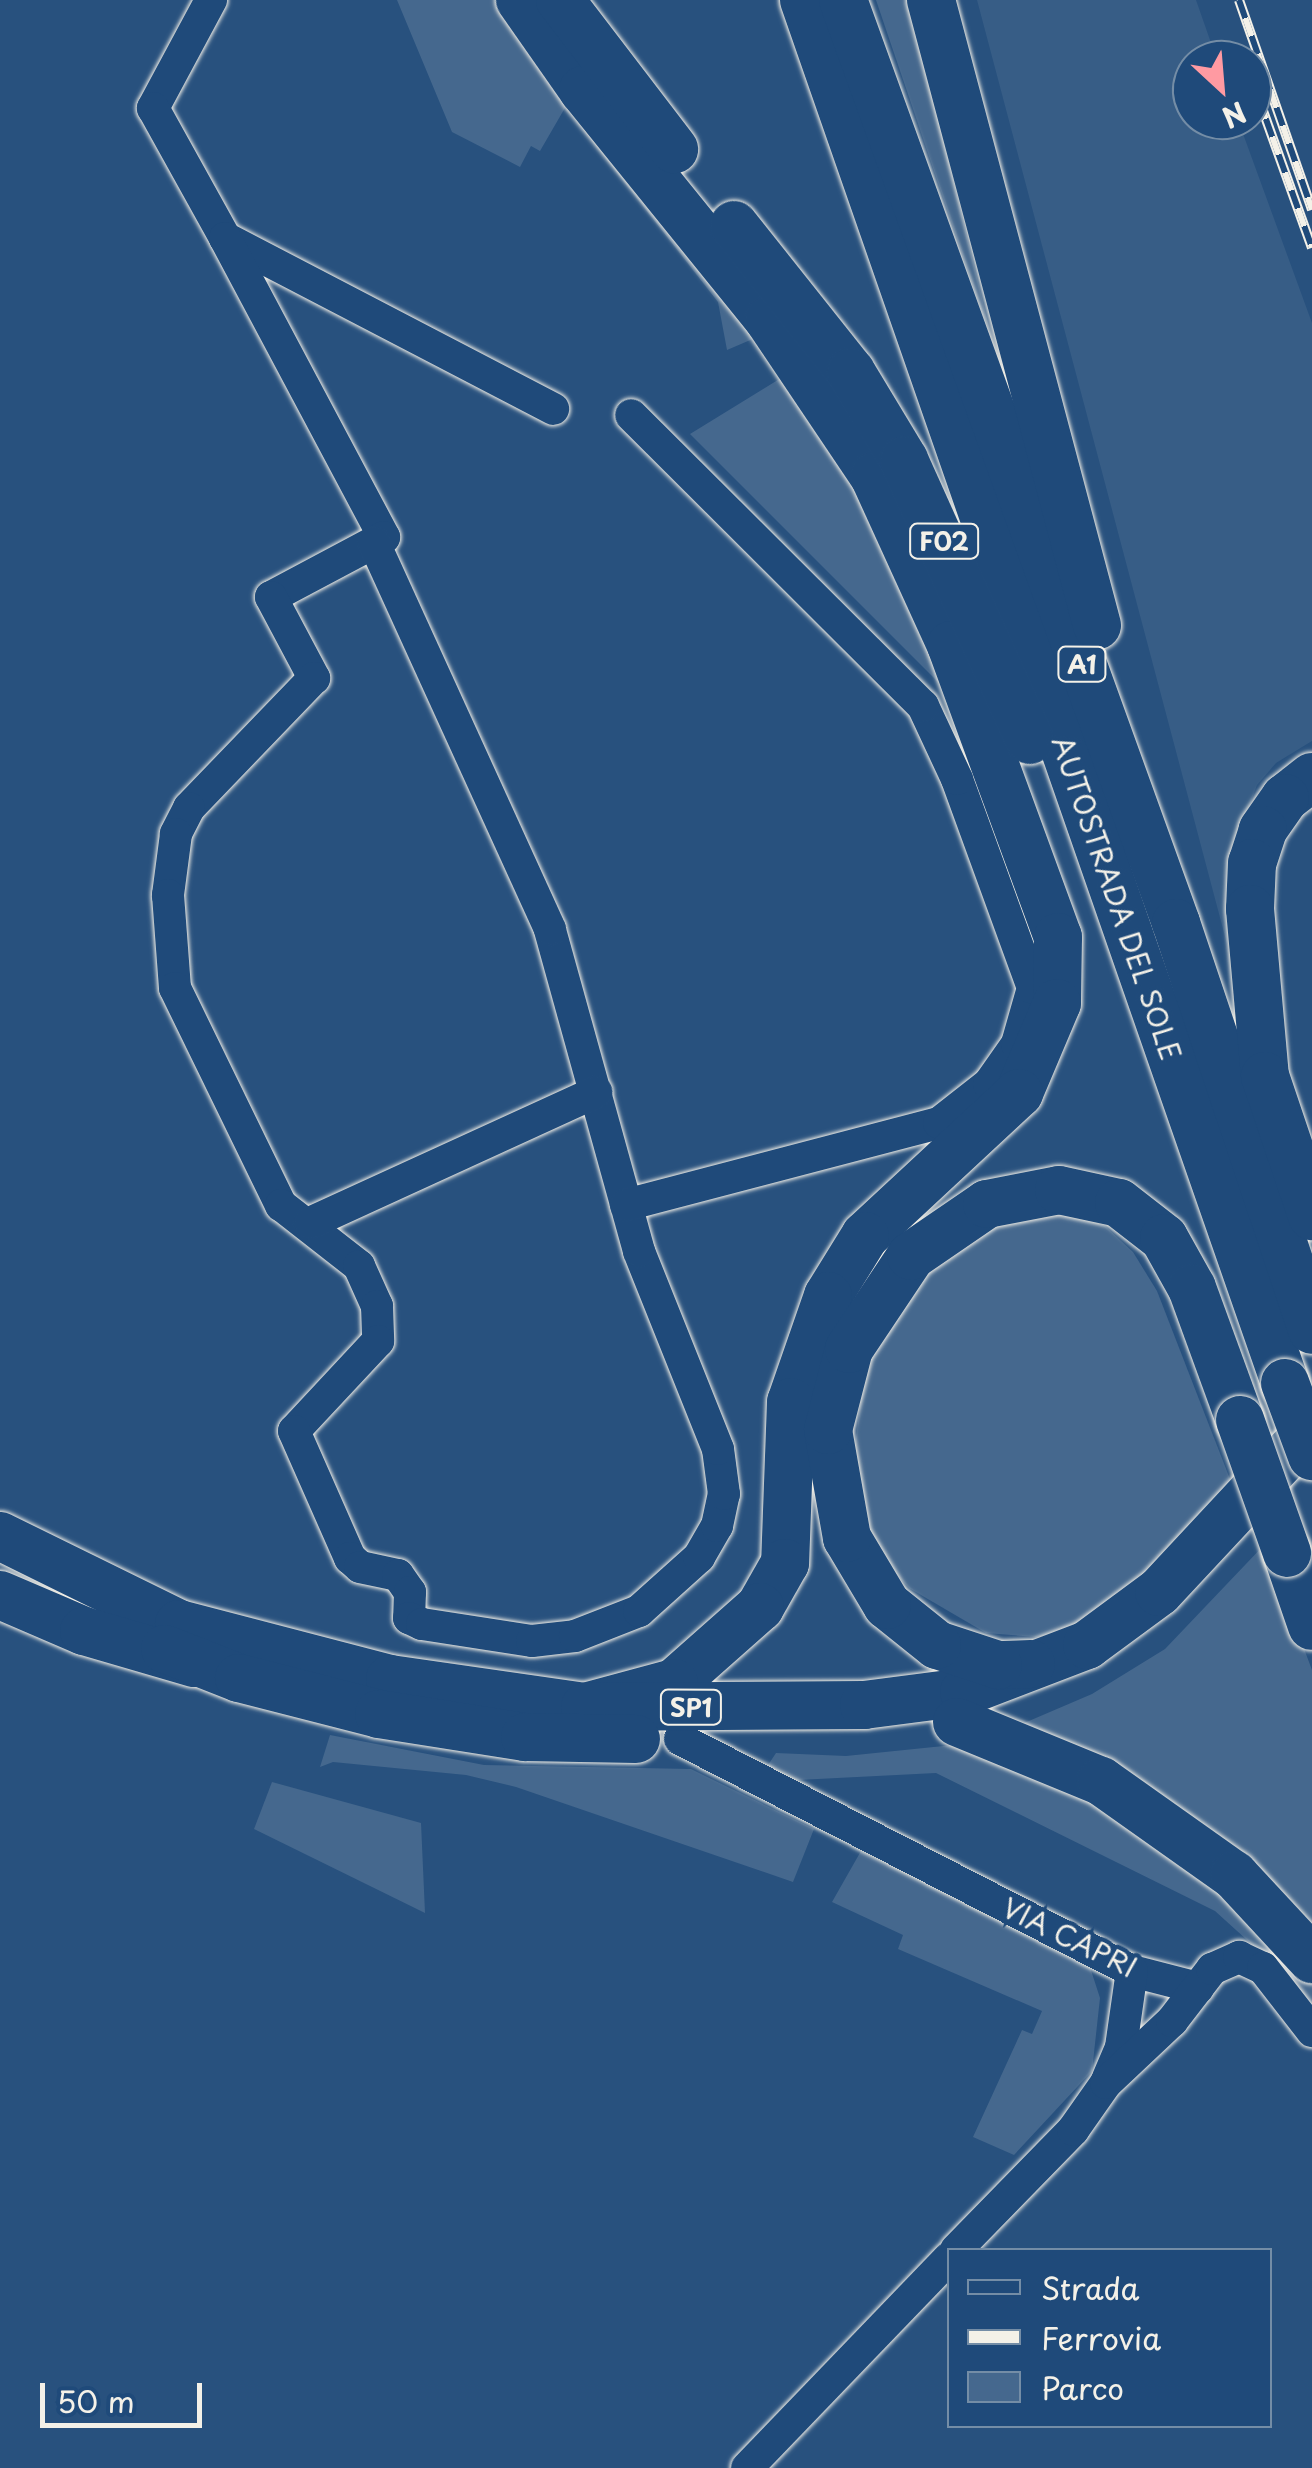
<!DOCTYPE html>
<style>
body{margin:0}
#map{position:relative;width:1312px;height:2468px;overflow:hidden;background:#28517e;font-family:"Playpen Sans",sans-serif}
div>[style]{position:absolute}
.built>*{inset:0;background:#375d86}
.green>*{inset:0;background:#45688e}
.roads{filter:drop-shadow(0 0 2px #f4f1e8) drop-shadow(0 0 2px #f4f1e8)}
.minor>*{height:32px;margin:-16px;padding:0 16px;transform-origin:16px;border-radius:16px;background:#1f4a7a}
.highway>*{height:48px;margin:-24px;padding:0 24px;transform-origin:24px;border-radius:24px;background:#1f4a7a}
.rail>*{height:10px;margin-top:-5px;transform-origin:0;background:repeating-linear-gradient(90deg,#1f4a7a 0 19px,#f4f1e8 0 38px);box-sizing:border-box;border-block:2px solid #f4f1e8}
.bridges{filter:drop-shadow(0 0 2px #f4f1e8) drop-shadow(0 0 2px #f4f1e8)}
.highway-bridge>*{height:48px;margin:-24px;padding:0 24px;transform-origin:24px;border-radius:24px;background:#1f4a7a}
span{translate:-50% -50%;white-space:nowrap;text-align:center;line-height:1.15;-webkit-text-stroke:9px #1f4a7a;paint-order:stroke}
.shield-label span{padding:2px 8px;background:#1f4a7a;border:2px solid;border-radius:8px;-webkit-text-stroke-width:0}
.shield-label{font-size:25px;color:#f4f1e8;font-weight:700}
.street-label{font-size:28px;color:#f4f1e8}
.legend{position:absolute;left:947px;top:2248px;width:325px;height:180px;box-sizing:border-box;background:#1f4a7a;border:2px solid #748da6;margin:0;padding:12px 18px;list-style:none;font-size:30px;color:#f4f1e8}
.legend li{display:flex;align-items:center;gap:20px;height:50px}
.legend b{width:50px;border:2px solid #748da6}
.north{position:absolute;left:1172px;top:40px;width:100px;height:100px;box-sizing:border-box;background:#1f4a7a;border:2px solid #748da6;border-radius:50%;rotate:154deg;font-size:28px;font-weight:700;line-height:40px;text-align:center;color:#f4f1e8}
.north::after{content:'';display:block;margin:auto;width:35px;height:45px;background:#ff9aa2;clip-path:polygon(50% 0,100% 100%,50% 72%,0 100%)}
.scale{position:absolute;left:40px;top:2383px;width:162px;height:45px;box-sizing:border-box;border:5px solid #f4f1e8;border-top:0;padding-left:12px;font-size:30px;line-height:35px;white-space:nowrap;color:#f4f1e8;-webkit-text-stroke:8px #1f4a7a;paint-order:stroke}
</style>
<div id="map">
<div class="built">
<i style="clip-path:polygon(977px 0,1196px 0,1217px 60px,1192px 60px,1192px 120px,1238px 120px,1312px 323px,1312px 741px,1276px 763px,1257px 785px,1238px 836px,1227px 944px)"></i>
</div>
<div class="green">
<i style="clip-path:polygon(397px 0,505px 0,573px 94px,540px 151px,531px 146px,520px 167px,452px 132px)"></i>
<i style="clip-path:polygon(876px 0,909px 0,990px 331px,982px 312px)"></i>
<i style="clip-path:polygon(590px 114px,860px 477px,946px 690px,690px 434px,781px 378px,755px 338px,727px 350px,718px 302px,582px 128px)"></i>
<i style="clip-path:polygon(1071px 1214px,1105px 1226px,1133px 1252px,1157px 1291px,1235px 1492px,1139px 1583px,1064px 1632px,1036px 1637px,986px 1633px,909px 1588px,883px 1559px,861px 1516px,853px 1461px,865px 1369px,889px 1318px,929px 1266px,971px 1233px,1022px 1215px)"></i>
<i style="clip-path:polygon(1265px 1544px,1312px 1670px,1312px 1947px,1010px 1729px,1092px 1694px,1165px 1649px)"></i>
<i style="clip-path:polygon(330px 1735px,484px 1765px,691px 1769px,814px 1829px,793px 1882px,516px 1787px,466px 1775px,333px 1762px,320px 1767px)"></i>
<i style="clip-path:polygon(963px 1744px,1150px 1828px,1312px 1976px,1312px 2015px,1268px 1959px,1215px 1911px,936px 1773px,778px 1781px,764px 1771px,776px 1753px,846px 1756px)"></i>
<i style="clip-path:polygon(272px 1782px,421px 1823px,425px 1913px,254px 1829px)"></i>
<i style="clip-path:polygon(861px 1851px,1088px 1961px,1100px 1998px,1092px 2071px,1014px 2155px,973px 2137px,1022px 2030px,1032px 2034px,1042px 2011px,898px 1949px,903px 1935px,832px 1902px)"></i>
</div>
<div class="roads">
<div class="minor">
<i style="left:211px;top:0;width:123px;rotate:118.2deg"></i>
<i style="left:153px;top:108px;width:149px;rotate:61deg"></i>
<i style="left:225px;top:238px;width:370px;rotate:27.5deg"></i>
<i style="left:225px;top:238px;width:339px;rotate:62deg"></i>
<i style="left:384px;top:537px;width:128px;rotate:152deg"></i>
<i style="left:271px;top:597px;width:92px;rotate:62deg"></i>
<i style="left:314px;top:678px;width:180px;rotate:133.9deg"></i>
<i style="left:189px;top:808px;width:29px;rotate:117deg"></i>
<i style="left:176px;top:834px;width:62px;rotate:97.5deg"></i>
<i style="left:168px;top:895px;width:93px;rotate:85.7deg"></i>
<i style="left:175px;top:988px;width:242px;rotate:64deg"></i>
<i style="left:281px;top:1205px;width:99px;rotate:38deg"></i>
<i style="left:359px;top:1266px;width:44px;rotate:65.8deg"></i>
<i style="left:377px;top:1306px;width:35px;rotate:88deg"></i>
<i style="left:378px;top:1341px;width:123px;rotate:133deg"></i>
<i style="left:294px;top:1431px;width:139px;rotate:66.2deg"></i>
<i style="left:350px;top:1558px;width:13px;rotate:42deg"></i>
<i style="left:360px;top:1567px;width:39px;rotate:12deg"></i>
<i style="left:398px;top:1575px;width:21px;rotate:55deg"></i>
<i style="left:410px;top:1592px;width:26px;rotate:92deg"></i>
<i style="left:409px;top:1618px;width:14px;rotate:25deg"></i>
<i style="left:422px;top:1624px;width:111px;rotate:8.8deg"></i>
<i style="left:532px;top:1641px;width:43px;rotate:-6.6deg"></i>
<i style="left:575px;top:1636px;width:69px;rotate:-21.3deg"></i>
<i style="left:639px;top:1611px;width:81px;rotate:-42deg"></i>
<i style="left:699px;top:1557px;width:36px;rotate:-60deg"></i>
<i style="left:717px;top:1526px;width:33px;rotate:-78deg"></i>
<i style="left:724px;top:1494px;width:45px;rotate:-97.6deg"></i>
<i style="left:718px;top:1449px;width:213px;rotate:-111.8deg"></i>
<i style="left:639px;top:1251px;width:334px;rotate:-105.5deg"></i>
<i style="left:550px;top:929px;width:425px;rotate:-114.5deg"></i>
<i style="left:626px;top:1205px;width:324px;rotate:-14.7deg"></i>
<i style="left:939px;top:1123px;width:63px;rotate:-38deg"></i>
<i style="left:989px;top:1084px;width:49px;rotate:-55deg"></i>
<i style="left:1017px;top:1044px;width:58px;rotate:-74.1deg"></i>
<i style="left:1033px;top:988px;width:222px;rotate:-110deg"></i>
<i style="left:957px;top:779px;width:81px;rotate:-115deg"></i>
<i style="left:923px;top:706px;width:412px;rotate:-135.1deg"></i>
<i style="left:310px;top:1223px;width:315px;rotate:-24.6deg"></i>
<i style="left:680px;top:1739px;width:508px;rotate:27.17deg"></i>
<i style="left:1132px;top:1971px;width:68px;rotate:14.4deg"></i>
<i style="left:1108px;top:2078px;width:34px;rotate:-67deg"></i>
<i style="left:1121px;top:2047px;width:77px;rotate:-81.8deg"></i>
<i style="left:956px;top:2250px;width:168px;rotate:-45.7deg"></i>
<i style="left:1073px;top:2130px;width:57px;rotate:-54.9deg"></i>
<i style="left:1106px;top:2083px;width:91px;rotate:-43.2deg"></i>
<i style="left:1172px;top:2021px;width:66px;rotate:-52.4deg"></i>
<i style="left:1212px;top:1969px;width:30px;rotate:-24deg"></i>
<i style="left:1239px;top:1957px;width:26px;rotate:25deg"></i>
<i style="left:1263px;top:1968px;width:80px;rotate:52.1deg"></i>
<i style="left:747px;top:2468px;width:291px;rotate:-46.1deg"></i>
</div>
<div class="highway">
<i style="left:520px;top:0;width:110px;rotate:55deg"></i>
<i style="left:583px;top:90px;width:296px;rotate:51deg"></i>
<i style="left:769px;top:320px;width:188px;rotate:56.1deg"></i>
<i style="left:874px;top:476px;width:186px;rotate:65.5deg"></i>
<i style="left:951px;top:645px;width:311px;rotate:69.9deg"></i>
<i style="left:1058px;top:937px;width:66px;rotate:90.9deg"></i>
<i style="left:1057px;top:1003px;width:98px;rotate:112.9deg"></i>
<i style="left:1019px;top:1093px;width:210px;rotate:137.1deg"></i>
<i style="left:865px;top:1236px;width:70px;rotate:121.7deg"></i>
<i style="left:828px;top:1296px;width:112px;rotate:109.2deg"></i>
<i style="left:791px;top:1402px;width:161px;rotate:92.1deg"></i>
<i style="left:785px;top:1563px;width:51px;rotate:119.6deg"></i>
<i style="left:760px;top:1607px;width:115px;rotate:138.5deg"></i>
<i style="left:674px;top:1683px;width:92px;rotate:164.9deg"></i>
<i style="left:560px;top:0;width:188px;rotate:52.6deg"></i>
<i style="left:804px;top:0;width:1464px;rotate:70.82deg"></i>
<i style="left:843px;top:0;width:981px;rotate:70.16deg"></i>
<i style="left:1176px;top:923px;width:429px;rotate:71.5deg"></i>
<i style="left:931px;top:0;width:647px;rotate:75.13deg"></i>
<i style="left:734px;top:225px;width:188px;rotate:51.5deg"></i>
<i style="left:851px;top:372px;width:103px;rotate:58.9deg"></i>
<i style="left:904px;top:460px;width:307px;rotate:65.8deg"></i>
<i style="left:1312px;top:777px;width:34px;rotate:142deg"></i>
<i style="left:1285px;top:798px;width:39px;rotate:125deg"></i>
<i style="left:1263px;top:830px;width:35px;rotate:108deg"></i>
<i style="left:1252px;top:863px;width:46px;rotate:92.5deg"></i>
<i style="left:1250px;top:909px;width:168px;rotate:84.9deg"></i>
<i style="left:1265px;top:1076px;width:148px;rotate:71.4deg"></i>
<i style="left:0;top:1536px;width:199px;rotate:26.2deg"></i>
<i style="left:179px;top:1624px;width:218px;rotate:14.6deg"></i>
<i style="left:390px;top:1679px;width:197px;rotate:8.2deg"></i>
<i style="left:585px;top:1707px;width:279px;rotate:-0.4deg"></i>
<i style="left:864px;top:1705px;width:101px;rotate:-7.4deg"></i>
<i style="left:964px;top:1692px;width:132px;rotate:-20.9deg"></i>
<i style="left:1087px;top:1645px;width:89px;rotate:-36.4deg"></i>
<i style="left:1159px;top:1592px;width:224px;rotate:-47deg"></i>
<i style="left:1287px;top:1553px;width:77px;rotate:71.1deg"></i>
<i style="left:0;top:1595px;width:91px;rotate:23.2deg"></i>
<i style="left:84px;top:1631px;width:115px;rotate:16.2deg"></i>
<i style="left:165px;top:1649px;width:79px;rotate:21.4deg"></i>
<i style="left:239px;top:1678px;width:145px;rotate:14.4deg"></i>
<i style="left:379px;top:1714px;width:148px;rotate:9deg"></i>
<i style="left:525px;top:1737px;width:111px;rotate:1deg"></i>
<i style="left:1031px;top:1664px;width:33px;rotate:178deg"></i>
<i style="left:998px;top:1665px;width:64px;rotate:-161.8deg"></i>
<i style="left:937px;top:1645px;width:64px;rotate:-141.3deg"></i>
<i style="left:887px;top:1605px;width:78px;rotate:-120.8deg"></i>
<i style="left:847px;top:1538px;width:110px;rotate:-100deg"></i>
<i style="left:828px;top:1430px;width:84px;rotate:-75.5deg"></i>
<i style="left:849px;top:1349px;width:112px;rotate:-56.3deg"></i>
<i style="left:911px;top:1256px;width:92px;rotate:-34.4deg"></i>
<i style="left:987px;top:1204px;width:73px;rotate:-11deg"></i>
<i style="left:1059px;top:1190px;width:61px;rotate:12.2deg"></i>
<i style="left:1119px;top:1203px;width:57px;rotate:37.9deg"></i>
<i style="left:1164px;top:1238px;width:57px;rotate:60.8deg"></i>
<i style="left:1192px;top:1288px;width:140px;rotate:70deg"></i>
<i style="left:957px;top:1722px;width:156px;rotate:22.3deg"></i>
<i style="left:1101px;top:1781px;width:163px;rotate:35.3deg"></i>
<i style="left:1234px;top:1875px;width:115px;rotate:47.1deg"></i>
</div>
</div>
<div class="rail">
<i style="left:1239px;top:0;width:222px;rotate:70.8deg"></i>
<i style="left:1253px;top:83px;width:175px;rotate:70.3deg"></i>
</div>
<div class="bridges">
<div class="highway-bridge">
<i style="left:1285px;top:1383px;width:78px;rotate:69.7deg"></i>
<i style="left:1240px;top:1420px;width:141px;rotate:70.5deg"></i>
</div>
</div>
<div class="shield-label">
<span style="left:944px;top:541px">F02</span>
<span style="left:1082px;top:664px">A1</span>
<span style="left:691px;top:1707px">SP1</span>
</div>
<div class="street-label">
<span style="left:1117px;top:898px;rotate:71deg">AUTOSTRADA DEL SOLE</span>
<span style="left:1070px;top:1937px;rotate:26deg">VIA CAPRI</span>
</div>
<ul class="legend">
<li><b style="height:12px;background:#1f4a7a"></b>Strada</li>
<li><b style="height:12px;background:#f4f1e8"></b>Ferrovia</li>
<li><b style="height:28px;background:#45688e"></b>Parco</li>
</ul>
<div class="north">N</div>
<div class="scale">50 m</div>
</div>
